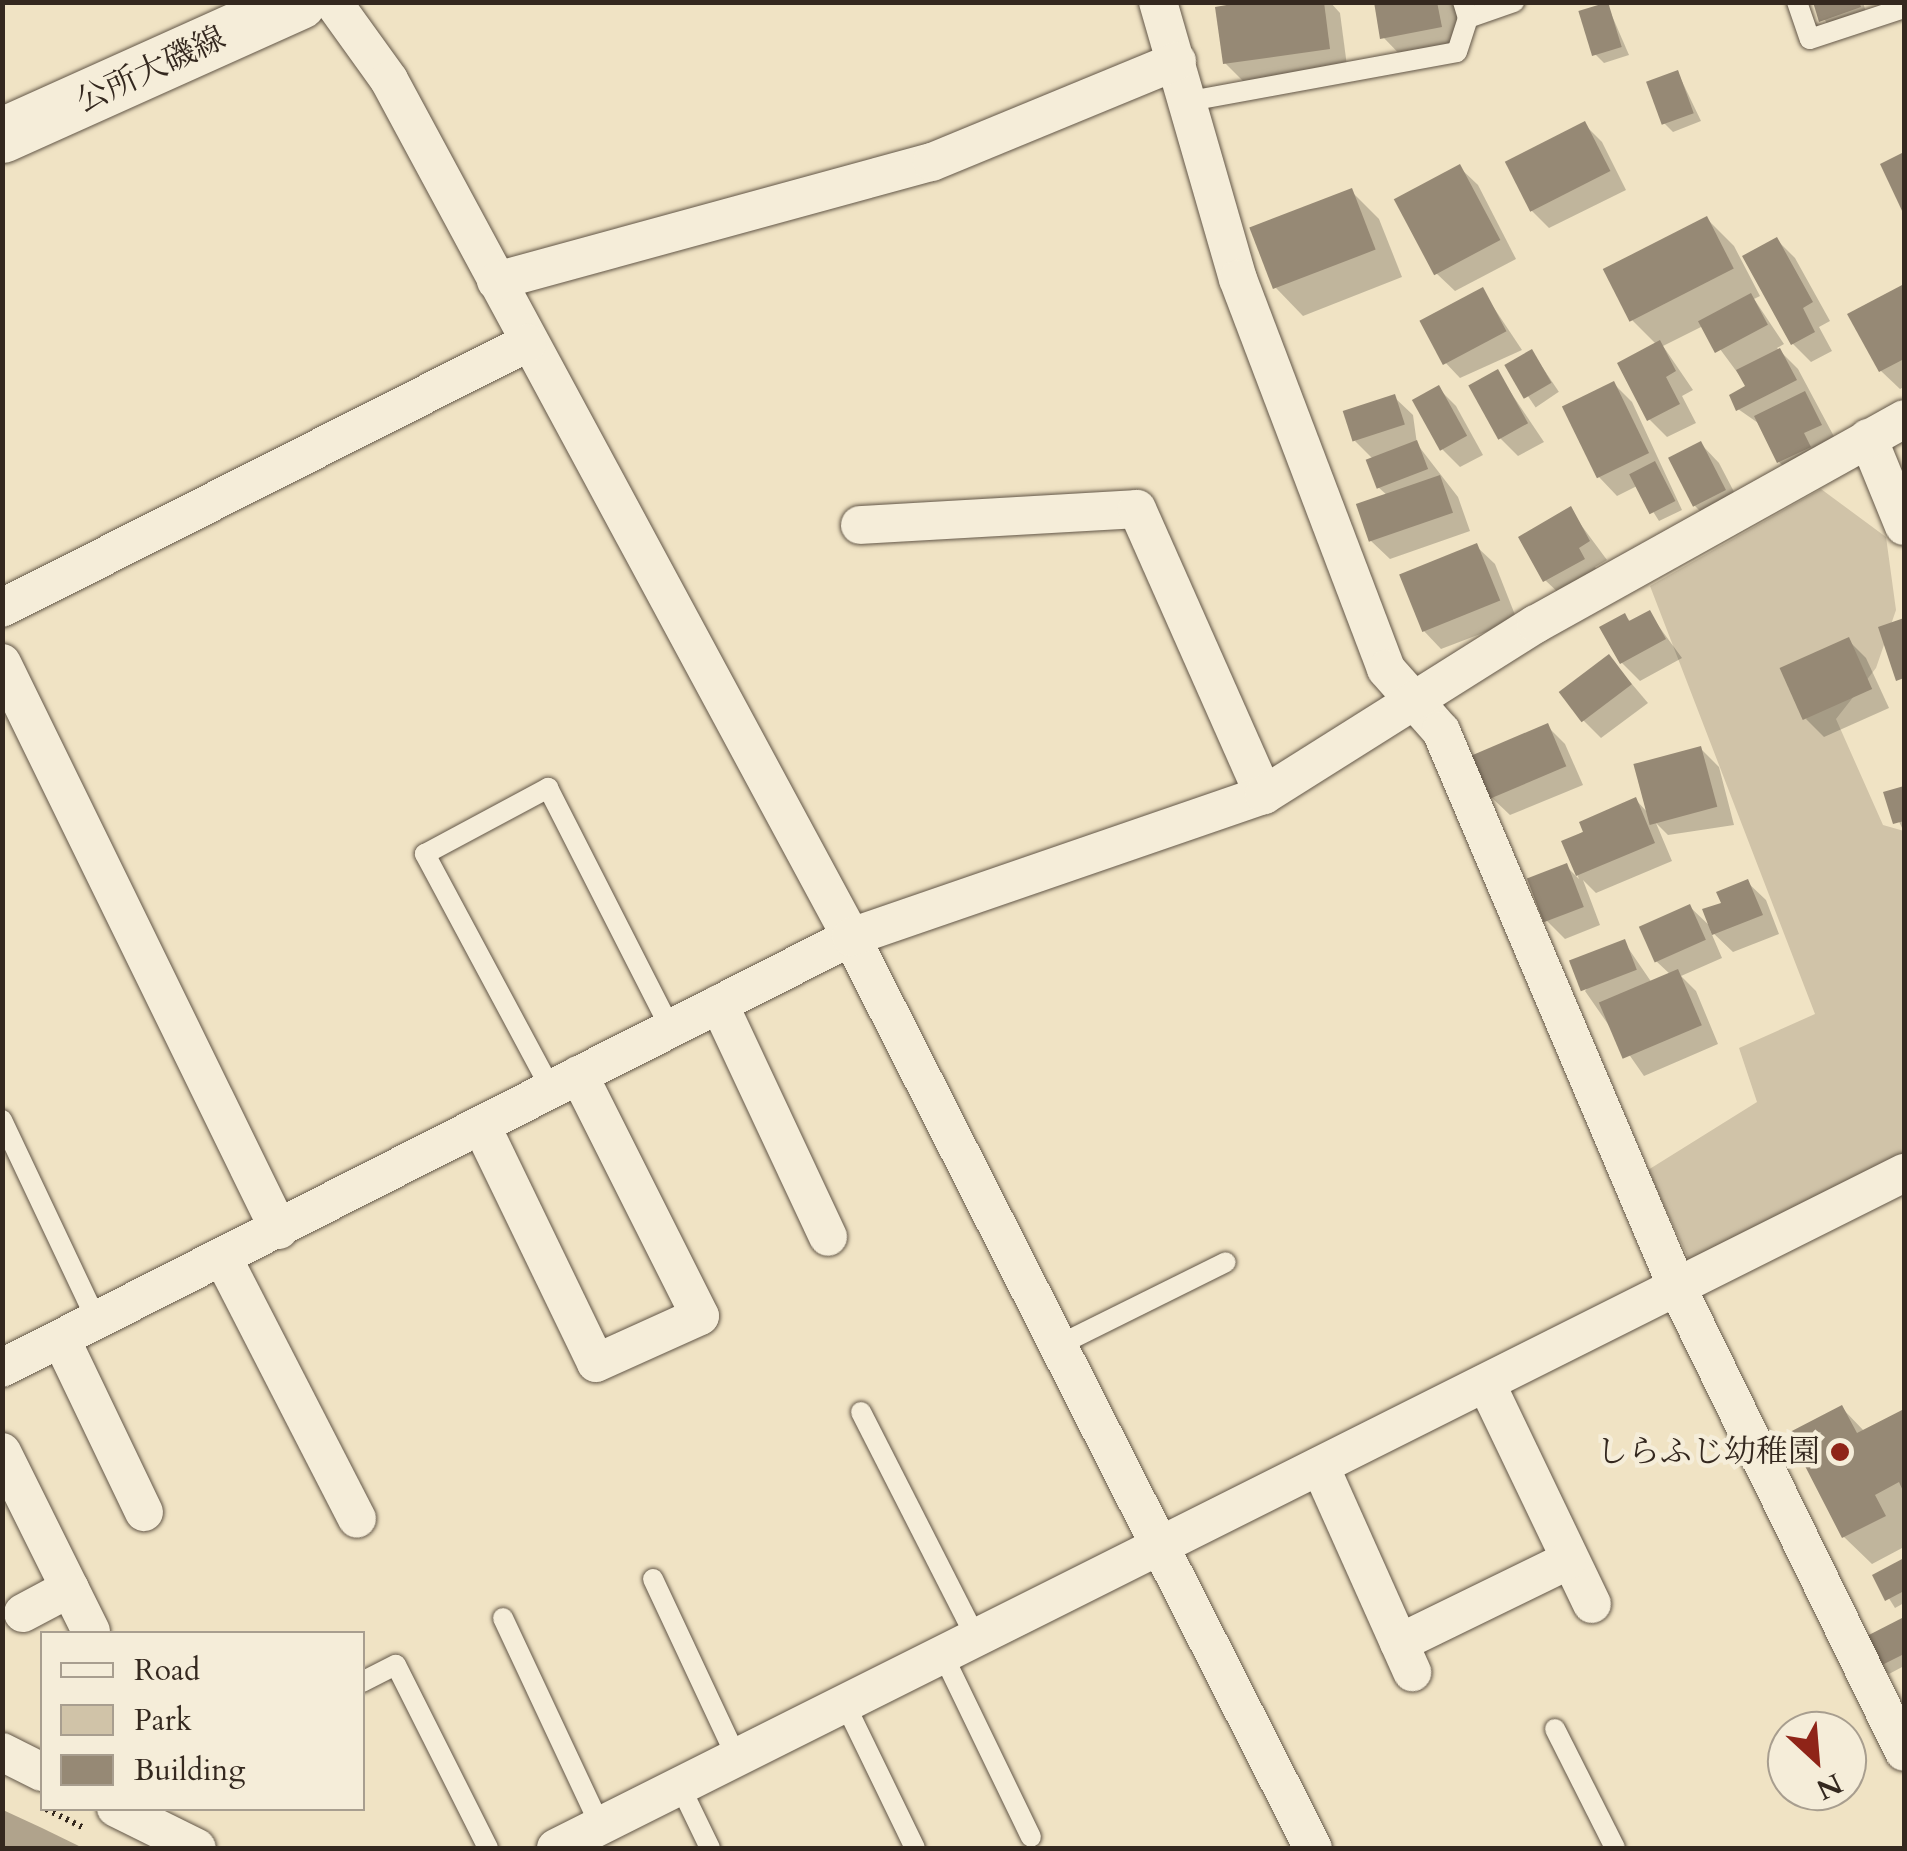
<!DOCTYPE html>
<meta charset="utf-8">
<style>
body{margin:0}
#map{position:relative;width:1907px;height:1851px;overflow:hidden;background:#f0e3c4;font-family:Cardo,"Noto Serif JP",serif}
div>[style]{position:absolute}
.green>*{inset:0;background:#d0c3a8}
.water>*{inset:0;background:#b0a38c}
.shadow>*{inset:0;background:#0003;transform-origin:0 0}
.building>*{inset:0;background:#968975;transform-origin:0 0}
.path>*{height:6px;margin-top:-3px;transform-origin:0;background:repeating-linear-gradient(90deg,#34281f 0 2.5px,transparent 0 7.5px)}
.roads{filter:drop-shadow(0 0 2px #635748) drop-shadow(0 0 2px #635748)}
.service>*{height:20px;margin:-10px;padding:0 10px;transform-origin:10px;border-radius:10px;background:#f5edd9}
.minor>*{height:38px;margin:-19px;padding:0 19px;transform-origin:19px;border-radius:19px;background:#f5edd9}
.secondary>*{height:55px;margin:-27.5px;padding:0 27.5px;transform-origin:27.5px;border-radius:27.5px;background:#f5edd9}
.dots>*{width:28px;height:28px;translate:-50% -50%;box-sizing:border-box;border:5px solid #f5edd9;border-radius:50%}
span{translate:-50% -50%;white-space:nowrap;text-align:center;line-height:1.15;-webkit-text-stroke:9px #f5edd9;paint-order:stroke}
.street-label{font-size:32px;color:#34281f}
.poi-label{font-size:32px;color:#34281f}
.right{translate:-100% -50%;text-align:right}
.frame{position:absolute;inset:0;border:5px solid #34281f;pointer-events:none}
.legend{position:absolute;left:40px;top:1631px;width:325px;height:180px;box-sizing:border-box;background:#f5edd9;border:2px solid #a89e8f;margin:0;padding:12px 18px;list-style:none;font-size:30px;color:#34281f}
.legend li{display:flex;align-items:center;gap:20px;height:50px}
.legend b{width:50px;border:2px solid #a89e8f}
.north{position:absolute;left:1767px;top:1711px;width:100px;height:100px;box-sizing:border-box;background:#f5edd9;border:2px solid #a89e8f;border-radius:50%;rotate:154deg;font-size:28px;font-weight:700;line-height:40px;text-align:center;color:#34281f}
.north::after{content:'';display:block;margin:auto;width:35px;height:45px;background:#8f2418;clip-path:polygon(50% 0,100% 100%,50% 72%,0 100%)}
</style>
<div id="map">
<div class="green">
<i style="clip-path:polygon(1821px 489px,1886px 537px,1896px 610px,1876px 668px,1836px 719px,1883px 825px,1904px 831px,1904px 1159px,1691px 1264px,1648px 1170px,1757px 1102px,1739px 1048px,1815px 1014px,1650px 586px)"></i>
</div>
<div class="water">
<i style="clip-path:polygon(3px 1810px,42px 1828px,83px 1848px,3px 1848px)"></i>
</div>
<div class="shadow">
<i style="clip-path:polygon(1262px 2px,1330px 2px,1340px 13px,1347px 66px,1243px 81px,1225px 63px)"></i>
<i style="clip-path:polygon(1376px 2px,1459px 2px,1468px 54px,1410px 65px,1383px 37px)"></i>
<i style="clip-path:polygon(1606px 2px,1629px 55px,1604px 63px,1595px 54px)"></i>
<i style="clip-path:polygon(1815px 2px,1863px 2px,1867px 16px,1830px 29px)"></i>
<i style="clip-path:polygon(1678px 73px,1701px 121px,1673px 132px,1664px 123px)"></i>
<i style="clip-path:polygon(1584px 124px,1602px 142px,1626px 190px,1549px 228px,1531px 210px)"></i>
<i style="clip-path:polygon(1459px 167px,1478px 185px,1516px 259px,1455px 291px,1436px 273px)"></i>
<i style="clip-path:polygon(1351px 191px,1379px 219px,1402px 277px,1303px 316px,1276px 288px)"></i>
<i style="clip-path:polygon(1707px 219px,1734px 246px,1760px 296px,1754px 299px,1784px 344px,1777px 348px,1798px 369px,1838px 444px,1798px 480px,1779px 462px,1761px 425px,1738px 409px,1748px 387px,1703px 326px,1663px 346px,1693px 390px,1682px 396px,1696px 423px,1667px 437px,1649px 419px,1657px 345px,1632px 320px)"></i>
<i style="clip-path:polygon(1777px 240px,1795px 258px,1830px 321px,1819px 327px,1832px 351px,1811px 362px,1793px 344px)"></i>
<i style="clip-path:polygon(1904px 286px,1904px 387px,1900px 389px,1881px 371px,1851px 315px)"></i>
<i style="clip-path:polygon(1482px 290px,1522px 350px,1460px 378px,1442px 359px)"></i>
<i style="left:1532px;top:352px;width:48px;height:28px;rotate:56deg"></i>
<i style="clip-path:polygon(1497px 372px,1544px 442px,1518px 456px,1500px 438px)"></i>
<i style="clip-path:polygon(1614px 384px,1632px 402px,1682px 510px,1659px 521px,1637px 486px,1617px 496px,1599px 477px)"></i>
<i style="clip-path:polygon(1438px 388px,1456px 406px,1483px 455px,1460px 467px,1442px 449px)"></i>
<i style="clip-path:polygon(1394px 397px,1413px 415px,1417px 444px,1458px 497px,1470px 531px,1390px 559px,1371px 541px,1388px 496px,1377px 486px,1372px 458px,1355px 441px)"></i>
<i style="clip-path:polygon(1701px 444px,1719px 463px,1743px 509px,1713px 524px,1695px 506px)"></i>
<i style="clip-path:polygon(1570px 510px,1607px 560px,1595px 567px,1601px 577px,1564px 598px,1545px 580px)"></i>
<i style="clip-path:polygon(1476px 546px,1495px 564px,1517px 620px,1441px 649px,1423px 630px)"></i>
<i style="clip-path:polygon(1649px 613px,1682px 658px,1640px 681px,1622px 663px,1625px 616px,1631px 622px)"></i>
<i style="clip-path:polygon(1848px 640px,1866px 658px,1889px 708px,1824px 737px,1806px 719px)"></i>
<i style="clip-path:polygon(1609px 657px,1648px 703px,1601px 738px,1583px 720px)"></i>
<i style="clip-path:polygon(1547px 726px,1565px 744px,1583px 785px,1510px 815px,1491px 797px)"></i>
<i style="clip-path:polygon(1700px 748px,1719px 767px,1734px 825px,1668px 835px,1656px 823px,1672px 861px,1596px 893px,1583px 880px,1600px 925px,1565px 939px,1547px 921px,1566px 866px,1579px 879px,1564px 843px,1636px 800px,1649px 814px)"></i>
<i style="clip-path:polygon(1904px 788px,1904px 832px,1886px 794px)"></i>
<i style="clip-path:polygon(1747px 882px,1766px 900px,1779px 934px,1733px 952px,1710px 930px,1722px 958px,1681px 976px,1696px 991px,1718px 1044px,1644px 1076px,1585px 991px,1624px 942px,1652px 983px,1671px 975px,1656px 961px,1690px 907px,1713px 929px,1724px 904px)"></i>
<i style="clip-path:polygon(1842px 1408px,1865px 1432px,1904px 1412px,1904px 1547px,1872px 1564px,1844px 1537px)"></i>
<i style="clip-path:polygon(1904px 1561px,1904px 1603px,1895px 1608px,1875px 1576px)"></i>
<i style="clip-path:polygon(1904px 1620px,1904px 1666px,1889px 1674px,1880px 1666px)"></i>
</div>
<div class="building">
<i style="clip-path:polygon(1244px 2px,1324px 2px,1330px 49px,1223px 64px,1215px 7px)"></i>
<i style="clip-path:polygon(1374px 2px,1437px 2px,1442px 27px,1380px 39px)"></i>
<i style="left:1608px;top:2px;width:47px;height:31px;rotate:73deg"></i>
<i style="clip-path:polygon(1813px 2px,1859px 2px,1861px 7px,1819px 22px)"></i>
<i style="left:1678px;top:70px;width:46px;height:34px;rotate:70deg"></i>
<i style="left:1585px;top:121px;width:56px;height:90px;rotate:63deg"></i>
<i style="clip-path:polygon(1904px 152px,1904px 215px,1880px 164px)"></i>
<i style="left:1460px;top:164px;width:86px;height:75px;rotate:62deg"></i>
<i style="left:1352px;top:188px;width:66px;height:110px;rotate:69deg"></i>
<i style="left:1707px;top:216px;width:59px;height:117px;rotate:63deg"></i>
<i style="clip-path:polygon(1777px 237px,1813px 302px,1803px 308px,1815px 332px,1791px 345px,1742px 256px)"></i>
<i style="clip-path:polygon(1904px 284px,1904px 359px,1879px 372px,1847px 314px)"></i>
<i style="left:1483px;top:287px;width:50px;height:72px;rotate:62deg"></i>
<i style="left:1751px;top:293px;width:36px;height:60px;rotate:62deg"></i>
<i style="clip-path:polygon(1660px 340px,1676px 371px,1666px 377px,1680px 404px,1647px 421px,1617px 363px)"></i>
<i style="clip-path:polygon(1780px 348px,1797px 380px,1736px 411px,1729px 395px,1745px 386px,1736px 370px)"></i>
<i style="left:1532px;top:349px;width:39px;height:32px;rotate:60deg"></i>
<i style="left:1498px;top:369px;width:62px;height:34px;rotate:61deg"></i>
<i style="left:1614px;top:381px;width:80px;height:58px;rotate:64deg"></i>
<i style="left:1439px;top:385px;width:58px;height:31px;rotate:61deg"></i>
<i style="clip-path:polygon(1805px 391px,1822px 425px,1804px 433px,1811px 447px,1777px 463px,1754px 416px)"></i>
<i style="left:1395px;top:394px;width:32px;height:55px;rotate:72deg"></i>
<i style="left:1417px;top:440px;width:31px;height:55px;rotate:69deg"></i>
<i style="left:1701px;top:441px;width:55px;height:37px;rotate:63deg"></i>
<i style="left:1655px;top:461px;width:45px;height:29px;rotate:63deg"></i>
<i style="left:1440px;top:475px;width:40px;height:89px;rotate:71deg"></i>
<i style="clip-path:polygon(1571px 506px,1590px 541px,1579px 548px,1585px 559px,1543px 582px,1518px 537px)"></i>
<i style="left:1477px;top:543px;width:62px;height:84px;rotate:68deg"></i>
<i style="clip-path:polygon(1650px 610px,1666px 639px,1620px 664px,1599px 627px,1625px 613px,1629px 621px)"></i>
<i style="clip-path:polygon(1904px 618px,1904px 678px,1896px 681px,1878px 627px)"></i>
<i style="left:1849px;top:637px;width:57px;height:76px;rotate:66deg"></i>
<i style="left:1609px;top:654px;width:38px;height:63px;rotate:53deg"></i>
<i style="left:1548px;top:723px;width:47px;height:83px;rotate:67deg"></i>
<i style="left:1701px;top:746px;width:63px;height:70px;rotate:75deg"></i>
<i style="clip-path:polygon(1904px 786px,1904px 821px,1893px 824px,1883px 792px)"></i>
<i style="clip-path:polygon(1636px 797px,1655px 843px,1576px 876px,1561px 841px,1583px 832px,1579px 822px)"></i>
<i style="left:1567px;top:863px;width:47px;height:43px;rotate:69deg"></i>
<i style="clip-path:polygon(1748px 879px,1763px 915px,1712px 935px,1702px 909px,1721px 903px,1716px 892px)"></i>
<i style="left:1690px;top:904px;width:39px;height:56px;rotate:66deg"></i>
<i style="left:1625px;top:939px;width:33px;height:60px;rotate:69deg"></i>
<i style="left:1678px;top:969px;width:61px;height:86px;rotate:67deg"></i>
<i style="clip-path:polygon(1842px 1405px,1857px 1433px,1904px 1409px,1904px 1493px,1899px 1482px,1875px 1495px,1886px 1516px,1842px 1538px,1788px 1433px)"></i>
<i style="clip-path:polygon(1904px 1558px,1904px 1591px,1885px 1601px,1872px 1575px)"></i>
<i style="clip-path:polygon(1904px 1617px,1904px 1654px,1878px 1667px,1863px 1638px)"></i>
</div>
<div class="path">
<i style="left:46px;top:1809px;width:42px;rotate:26.6deg"></i>
</div>
<div class="roads">
<div class="service">
<i style="left:1797px;top:2px;width:39px;rotate:71deg"></i>
<i style="left:1810px;top:39px;width:99px;rotate:-18.3deg"></i>
<i style="left:1468px;top:18px;width:49px;rotate:-19.2deg"></i>
<i style="left:1190px;top:101px;width:271px;rotate:-10.4deg"></i>
<i style="left:1457px;top:52px;width:36px;rotate:-72deg"></i>
<i style="left:1468px;top:18px;width:17px;rotate:-107deg"></i>
<i style="left:551px;top:1089px;width:267px;rotate:-118.2deg"></i>
<i style="left:425px;top:854px;width:140px;rotate:-28.2deg"></i>
<i style="left:548px;top:788px;width:271px;rotate:63deg"></i>
<i style="left:2px;top:1120px;width:222px;rotate:64.7deg"></i>
<i style="left:1059px;top:1345px;width:186px;rotate:-26.4deg"></i>
<i style="left:861px;top:1412px;width:254px;rotate:63deg"></i>
<i style="left:653px;top:1579px;width:198px;rotate:64.9deg"></i>
<i style="left:503px;top:1618px;width:231px;rotate:64.9deg"></i>
<i style="left:943px;top:1655px;width:202px;rotate:64.2deg"></i>
<i style="left:362px;top:1682px;width:38px;rotate:-27deg"></i>
<i style="left:396px;top:1665px;width:205px;rotate:63.3deg"></i>
<i style="left:845px;top:1704px;width:160px;rotate:64.1deg"></i>
<i style="left:1555px;top:1729px;width:133px;rotate:63.2deg"></i>
<i style="left:680px;top:1786px;width:69px;rotate:64.2deg"></i>
</div>
<div class="minor">
<i style="left:333px;top:2px;width:96px;rotate:54.3deg"></i>
<i style="left:389px;top:80px;width:974px;rotate:61.67deg"></i>
<i style="left:851px;top:937px;width:1021px;rotate:63.11deg"></i>
<i style="left:1158px;top:2px;width:288px;rotate:73.9deg"></i>
<i style="left:1238px;top:279px;width:417px;rotate:69.2deg"></i>
<i style="left:1386px;top:669px;width:83px;rotate:48.4deg"></i>
<i style="left:1441px;top:731px;width:604px;rotate:67deg"></i>
<i style="left:1677px;top:1287px;width:517px;rotate:63.98deg"></i>
<i style="left:496px;top:281px;width:452px;rotate:-15.3deg"></i>
<i style="left:932px;top:162px;width:265px;rotate:-22.4deg"></i>
<i style="left:1868px;top:438px;width:95px;rotate:67.8deg"></i>
<i style="left:860px;top:525px;width:277px;rotate:-3.3deg"></i>
<i style="left:1137px;top:509px;width:313px;rotate:66.1deg"></i>
<i style="left:2px;top:608px;width:588px;rotate:-26.78deg"></i>
<i style="left:2px;top:663px;width:631px;rotate:63.96deg"></i>
<i style="left:719px;top:1004px;width:257px;rotate:64.9deg"></i>
<i style="left:481px;top:1125px;width:264px;rotate:64.2deg"></i>
<i style="left:596px;top:1363px;width:114px;rotate:-24.3deg"></i>
<i style="left:700px;top:1316px;width:270px;rotate:-116.7deg"></i>
<i style="left:223px;top:1258px;width:293px;rotate:62.8deg"></i>
<i style="left:61px;top:1339px;width:192px;rotate:64.4deg"></i>
<i style="left:2px;top:1368px;width:952px;rotate:-26.91deg"></i>
<i style="left:851px;top:937px;width:437px;rotate:-19deg"></i>
<i style="left:1264px;top:795px;width:321px;rotate:-32.2deg"></i>
<i style="left:1536px;top:624px;width:421px;rotate:-29.1deg"></i>
<i style="left:1486px;top:1383px;width:245px;rotate:64.4deg"></i>
<i style="left:2px;top:1452px;width:200px;rotate:63.6deg"></i>
<i style="left:1320px;top:1466px;width:226px;rotate:65.9deg"></i>
<i style="left:23px;top:1613px;width:53px;rotate:-28deg"></i>
<i style="left:1399px;top:1643px;width:187px;rotate:-26deg"></i>
<i style="left:2px;top:1752px;width:45px;rotate:26.6deg"></i>
<i style="left:116px;top:1808px;width:90px;rotate:26.3deg"></i>
<i style="left:556px;top:1848px;width:1508px;rotate:-26.6deg"></i>
</div>
<div class="secondary">
<i style="left:2px;top:135px;width:325px;rotate:-24.2deg"></i>
</div>
</div>
<div class="dots">
<i style="left:1840px;top:1452px;background:#8f2418"></i>
</div>
<div class="street-label">
<span style="left:151px;top:70px;rotate:-25deg">公所大磯線</span>
</div>
<div class="poi-label">
<span class="right" style="left:1820px;top:1452px">しらふじ幼稚園</span>
</div>
<div class="frame"></div>
<ul class="legend">
<li><b style="height:12px;background:#f5edd9"></b>Road</li>
<li><b style="height:28px;background:#d0c3a8"></b>Park</li>
<li><b style="height:28px;background:#968975"></b>Building</li>
</ul>
<div class="north">N</div>
</div>
